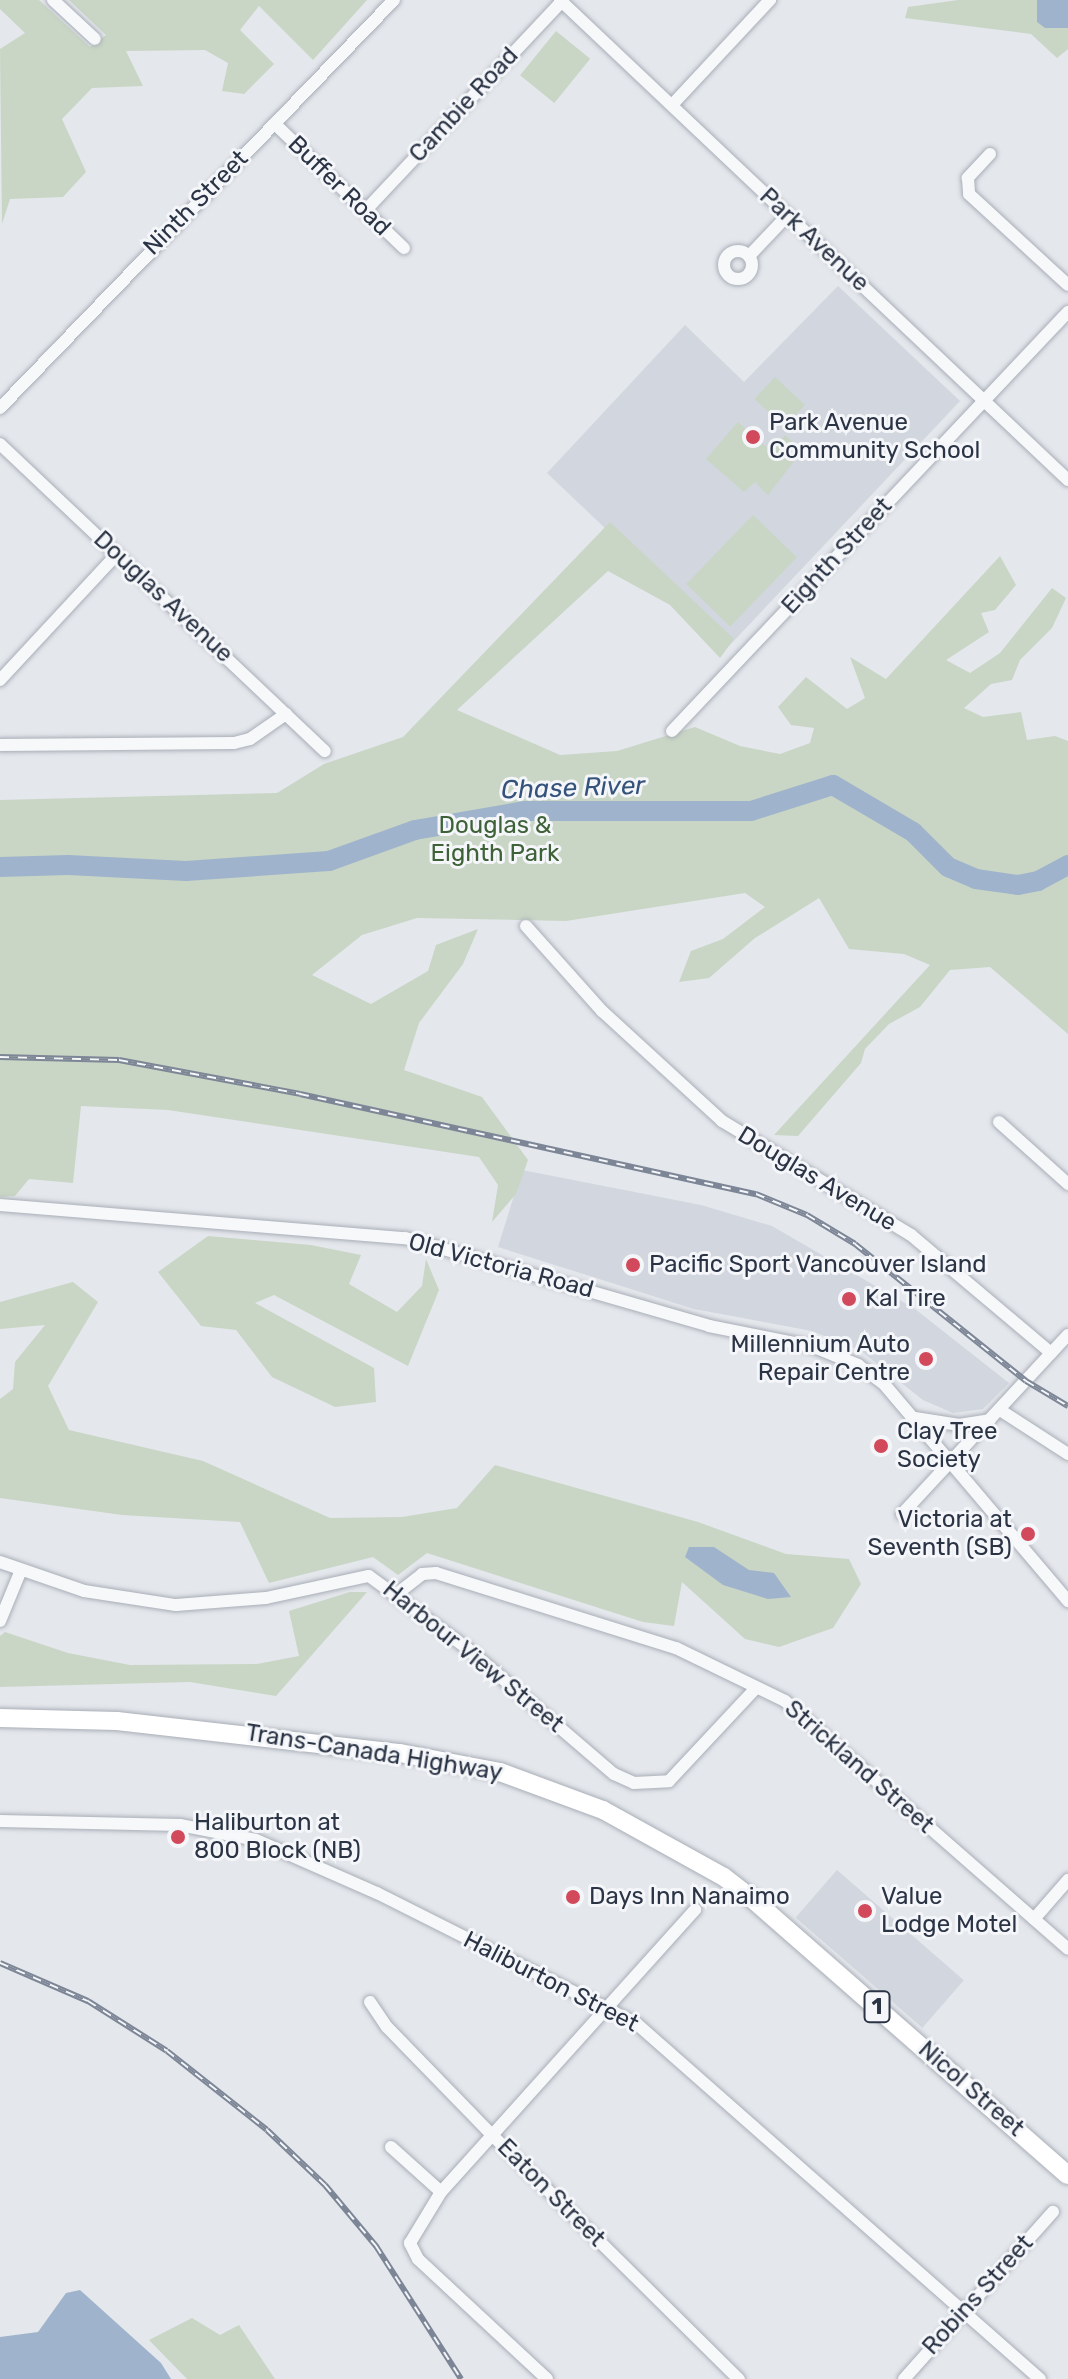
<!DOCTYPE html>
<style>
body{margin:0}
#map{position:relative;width:1068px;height:2379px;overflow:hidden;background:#e4e7ec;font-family:Rubik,sans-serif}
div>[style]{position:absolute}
.built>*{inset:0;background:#d2d6de;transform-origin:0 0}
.green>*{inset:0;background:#c9d6c5;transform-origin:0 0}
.water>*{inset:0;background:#9fb4cc}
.river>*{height:20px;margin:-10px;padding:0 10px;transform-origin:10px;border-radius:10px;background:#9fb4cc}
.roads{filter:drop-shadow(0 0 2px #a9aeb7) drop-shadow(0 0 2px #a9aeb7)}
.minor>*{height:12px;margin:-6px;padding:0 6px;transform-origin:6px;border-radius:6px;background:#f7f8fa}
.minor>.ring{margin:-6px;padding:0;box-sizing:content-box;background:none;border:12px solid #f7f8fa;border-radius:50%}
.highway>*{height:18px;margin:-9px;padding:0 9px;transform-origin:9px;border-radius:9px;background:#fff}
.rail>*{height:6px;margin-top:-3px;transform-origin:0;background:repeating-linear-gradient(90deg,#f4f6f9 0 9px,#7d8696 0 18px);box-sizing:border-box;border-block:2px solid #7d8696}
.dots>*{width:22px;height:22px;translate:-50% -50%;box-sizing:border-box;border:4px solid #f4f6f9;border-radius:50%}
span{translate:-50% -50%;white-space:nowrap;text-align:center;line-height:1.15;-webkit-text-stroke:6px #f4f6f9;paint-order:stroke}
.shield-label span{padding:2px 6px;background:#f4f6f9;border:2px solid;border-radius:6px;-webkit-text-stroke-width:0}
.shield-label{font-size:22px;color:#2b3445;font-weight:700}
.street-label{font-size:24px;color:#2b3445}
.poi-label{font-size:24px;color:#2b3445}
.left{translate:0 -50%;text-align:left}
.right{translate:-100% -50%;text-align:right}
.park-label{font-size:24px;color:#3f6138}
.water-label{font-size:26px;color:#34527a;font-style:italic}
</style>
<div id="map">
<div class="built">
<i style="clip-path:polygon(838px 286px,960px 401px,729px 646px,547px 473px,685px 325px,744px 382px)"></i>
<i style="clip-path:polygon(522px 1170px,701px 1205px,772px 1226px,915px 1309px,1009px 1383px,983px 1409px,953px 1413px,923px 1400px,861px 1351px,812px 1331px,694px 1309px,498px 1247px)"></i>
<i style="left:837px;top:1870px;width:168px;height:63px;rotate:41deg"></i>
</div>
<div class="green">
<i style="clip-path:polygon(0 0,39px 0,90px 47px,106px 35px,69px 0,367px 0,313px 60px,259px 6px,240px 30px,274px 64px,244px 94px,222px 91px,228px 63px,205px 50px,126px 51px,143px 86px,92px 88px,62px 119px,86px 172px,63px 197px,10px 199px,2px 224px,0 49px,25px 33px,0 9px)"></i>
<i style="clip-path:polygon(958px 0,1068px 0,1068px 49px,1057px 58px,1031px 34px,905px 18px,908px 7px)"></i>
<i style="left:556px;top:31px;width:44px;height:57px;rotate:39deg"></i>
<i style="left:775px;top:377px;width:41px;height:30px;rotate:43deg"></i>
<i style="clip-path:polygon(738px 422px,770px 450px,785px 435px,802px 451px,768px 495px,755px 482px,744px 492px,706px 459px)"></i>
<i style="left:753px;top:515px;width:61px;height:96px;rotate:44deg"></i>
<i style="clip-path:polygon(610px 522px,734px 639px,720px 658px,670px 605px,608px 571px,457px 710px,560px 755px,617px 751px,695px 727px,740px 746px,780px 754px,810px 743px,814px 728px,791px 725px,778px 707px,806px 677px,847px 709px,865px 698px,850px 657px,886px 679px,1000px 556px,1016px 585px,995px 610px,981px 613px,989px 632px,946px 660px,970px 673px,1000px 653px,1052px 588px,1066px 598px,1052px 628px,1020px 660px,1012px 680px,991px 684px,964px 708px,983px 717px,1021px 712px,1027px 740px,1055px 736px,1068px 741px,1068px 1034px,990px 967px,950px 970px,920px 1007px,889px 1024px,865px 1049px,861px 1063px,798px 1136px,774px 1135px,930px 965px,904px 954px,849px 949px,819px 898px,755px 938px,709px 978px,679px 982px,691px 951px,723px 939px,765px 907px,745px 893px,566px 921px,417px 918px,362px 935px,312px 975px,371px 1004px,428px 971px,436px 945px,478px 929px,463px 964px,419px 1023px,404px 1070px,482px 1097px,528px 1160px,516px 1194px,492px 1222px,498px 1185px,479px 1157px,168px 1110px,81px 1106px,73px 1183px,29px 1179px,15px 1196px,0 1197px,0 800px,277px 793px,324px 764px,403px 737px)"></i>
<i style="clip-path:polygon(208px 1236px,311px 1245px,361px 1255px,349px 1284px,397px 1312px,422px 1286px,426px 1259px,439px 1290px,408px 1366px,274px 1295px,255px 1303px,374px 1368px,376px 1402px,335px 1407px,272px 1377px,236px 1330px,201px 1326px,158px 1272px)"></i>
<i style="clip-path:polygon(73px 1282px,98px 1302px,48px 1386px,69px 1430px,203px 1461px,330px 1518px,402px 1517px,457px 1508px,495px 1465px,698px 1522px,786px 1554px,849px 1559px,861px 1584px,833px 1628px,779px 1647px,745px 1639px,682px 1582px,674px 1626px,643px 1622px,427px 1553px,398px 1575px,373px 1557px,269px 1583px,240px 1522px,122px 1515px,0 1498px,0 1399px,13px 1389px,15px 1362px,45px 1325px,0 1329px,0 1302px)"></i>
<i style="clip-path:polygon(350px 1592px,367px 1592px,276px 1696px,190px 1682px,0 1687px,0 1636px,5px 1632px,68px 1653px,130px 1665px,257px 1664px,299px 1656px,289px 1611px)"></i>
<i style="clip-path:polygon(192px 2318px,220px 2335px,239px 2325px,275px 2379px,187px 2379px,149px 2340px)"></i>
</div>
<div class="water">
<i style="clip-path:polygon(1037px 0,1068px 0,1068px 28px,1045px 28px,1037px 22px)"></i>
<i style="clip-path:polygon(689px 1547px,714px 1547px,749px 1570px,774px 1573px,791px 1597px,768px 1599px,723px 1585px,685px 1557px)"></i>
<i style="clip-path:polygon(80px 2290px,161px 2363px,171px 2379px,0 2379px,0 2337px,38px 2332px,66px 2293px)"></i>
</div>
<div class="river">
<i style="left:0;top:867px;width:68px;rotate:-1.7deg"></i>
<i style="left:68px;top:865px;width:118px;rotate:2.9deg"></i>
<i style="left:186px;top:871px;width:143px;rotate:-4deg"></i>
<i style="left:329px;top:861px;width:91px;rotate:-19.8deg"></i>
<i style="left:415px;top:830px;width:112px;rotate:-9.8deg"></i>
<i style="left:525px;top:811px;width:226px"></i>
<i style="left:751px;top:811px;width:86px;rotate:-17.6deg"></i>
<i style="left:833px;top:785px;width:93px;rotate:30.4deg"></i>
<i style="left:913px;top:832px;width:49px;rotate:45deg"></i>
<i style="left:948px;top:867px;width:30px;rotate:23deg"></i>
<i style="left:976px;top:879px;width:42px;rotate:8.1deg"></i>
<i style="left:1018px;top:885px;width:20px;rotate:-11deg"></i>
<i style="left:1038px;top:881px;width:34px;rotate:-28deg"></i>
</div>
<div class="roads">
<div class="minor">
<i style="left:53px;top:0;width:57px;rotate:42.9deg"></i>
<i style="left:560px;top:0;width:699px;rotate:43.38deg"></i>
<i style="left:672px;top:105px;width:144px;rotate:-47deg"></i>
<i style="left:275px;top:124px;width:179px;rotate:43.9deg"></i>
<i style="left:990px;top:154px;width:33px;rotate:133deg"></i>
<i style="left:968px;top:178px;width:16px;rotate:86deg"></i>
<i style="left:969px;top:194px;width:134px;rotate:42.6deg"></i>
<i style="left:365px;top:211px;width:289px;rotate:-46.8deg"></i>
<i class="ring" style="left:724px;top:251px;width:16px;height:16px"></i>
<i style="left:749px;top:256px;width:57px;rotate:-46.4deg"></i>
<i style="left:0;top:408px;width:567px;rotate:-46deg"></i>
<i style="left:0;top:444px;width:447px;rotate:43.4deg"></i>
<i style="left:0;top:680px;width:172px;rotate:-47.1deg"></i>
<i style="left:672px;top:731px;width:577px;rotate:-46.62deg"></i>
<i style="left:0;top:745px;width:234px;rotate:-0.5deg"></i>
<i style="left:234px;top:743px;width:16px;rotate:-14deg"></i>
<i style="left:250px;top:739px;width:44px;rotate:-34.8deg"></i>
<i style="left:526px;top:926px;width:114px;rotate:48.2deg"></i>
<i style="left:602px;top:1011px;width:163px;rotate:42.5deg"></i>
<i style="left:722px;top:1121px;width:221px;rotate:31.1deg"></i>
<i style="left:911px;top:1235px;width:183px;rotate:40.1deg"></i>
<i style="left:999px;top:1122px;width:93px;rotate:41.9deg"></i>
<i style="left:0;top:1205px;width:406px;rotate:4.7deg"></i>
<i style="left:405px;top:1238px;width:316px;rotate:16.1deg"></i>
<i style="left:709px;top:1326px;width:107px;rotate:11.3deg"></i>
<i style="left:814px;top:1347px;width:48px;rotate:22.2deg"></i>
<i style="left:858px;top:1365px;width:32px;rotate:36deg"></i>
<i style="left:884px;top:1384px;width:285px;rotate:49.7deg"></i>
<i style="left:1000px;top:1410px;width:81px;rotate:32.9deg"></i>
<i style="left:915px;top:1418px;width:45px;rotate:9deg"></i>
<i style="left:959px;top:1425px;width:31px;rotate:-9deg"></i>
<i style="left:902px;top:1514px;width:244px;rotate:-47.2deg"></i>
<i style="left:0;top:1562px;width:89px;rotate:19deg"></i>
<i style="left:84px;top:1591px;width:93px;rotate:8.7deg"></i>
<i style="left:176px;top:1605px;width:90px;rotate:-4.4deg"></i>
<i style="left:266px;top:1598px;width:105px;rotate:-12.1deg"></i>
<i style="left:369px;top:1576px;width:123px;rotate:36.4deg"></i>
<i style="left:468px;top:1649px;width:192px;rotate:40.6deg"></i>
<i style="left:614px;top:1774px;width:22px;rotate:24deg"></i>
<i style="left:634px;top:1783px;width:35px;rotate:-3deg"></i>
<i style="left:669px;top:1781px;width:127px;rotate:-46.9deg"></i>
<i style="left:398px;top:1593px;width:31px;rotate:-38deg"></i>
<i style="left:422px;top:1574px;width:14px;rotate:-4deg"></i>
<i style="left:436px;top:1573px;width:251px;rotate:17.4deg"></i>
<i style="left:676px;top:1648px;width:121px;rotate:25.9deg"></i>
<i style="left:785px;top:1701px;width:376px;rotate:41.2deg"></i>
<i style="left:0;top:1621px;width:55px;rotate:-67.6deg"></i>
<i style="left:0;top:1821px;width:180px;rotate:1.3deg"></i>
<i style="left:180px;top:1825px;width:77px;rotate:11.2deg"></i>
<i style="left:256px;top:1840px;width:132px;rotate:23.7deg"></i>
<i style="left:377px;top:1893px;width:291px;rotate:26.7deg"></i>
<i style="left:637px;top:2024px;width:537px;rotate:41.38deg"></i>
<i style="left:1034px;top:1919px;width:52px;rotate:-48.9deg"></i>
<i style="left:370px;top:2002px;width:30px;rotate:56deg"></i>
<i style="left:387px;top:2027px;width:149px;rotate:45.8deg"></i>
<i style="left:491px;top:2134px;width:349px;rotate:44.7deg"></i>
<i style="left:391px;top:2147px;width:67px;rotate:42deg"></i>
<i style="left:547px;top:2379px;width:176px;rotate:-137.1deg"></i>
<i style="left:418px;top:2259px;width:18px;rotate:-117deg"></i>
<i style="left:410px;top:2243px;width:60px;rotate:-58.7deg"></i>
<i style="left:441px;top:2192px;width:380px;rotate:-48deg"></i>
<i style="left:904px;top:2379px;width:224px;rotate:-48.3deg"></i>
</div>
<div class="highway">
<i style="left:0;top:1718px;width:117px;rotate:1.5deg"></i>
<i style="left:117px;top:1721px;width:285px;rotate:6.5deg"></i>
<i style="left:400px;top:1753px;width:102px;rotate:10.8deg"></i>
<i style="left:500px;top:1772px;width:110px;rotate:20.3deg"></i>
<i style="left:603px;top:1810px;width:138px;rotate:29deg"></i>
<i style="left:724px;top:1877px;width:33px;rotate:38deg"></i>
<i style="left:750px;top:1897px;width:422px;rotate:41.2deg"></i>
</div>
</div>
<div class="rail">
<i style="left:0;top:1057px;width:119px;rotate:1.4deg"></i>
<i style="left:119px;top:1060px;width:184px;rotate:10.6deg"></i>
<i style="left:300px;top:1094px;width:467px;rotate:12.4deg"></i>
<i style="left:756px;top:1194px;width:55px;rotate:22.4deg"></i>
<i style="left:807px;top:1215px;width:56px;rotate:31.1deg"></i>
<i style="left:855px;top:1244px;width:219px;rotate:38.7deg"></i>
<i style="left:1026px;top:1381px;width:49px;rotate:30.8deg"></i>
<i style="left:0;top:1963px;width:96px;rotate:23.4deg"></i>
<i style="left:88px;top:2001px;width:93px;rotate:32.3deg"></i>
<i style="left:167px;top:2051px;width:127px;rotate:38.3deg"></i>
<i style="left:267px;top:2130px;width:80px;rotate:43.5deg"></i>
<i style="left:325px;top:2185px;width:80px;rotate:50.1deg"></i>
<i style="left:376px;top:2246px;width:158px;rotate:57.4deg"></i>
</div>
<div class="dots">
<i style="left:753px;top:437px;background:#d1495b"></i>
<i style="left:633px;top:1265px;background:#d1495b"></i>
<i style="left:849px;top:1299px;background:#d1495b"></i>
<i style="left:926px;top:1359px;background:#d1495b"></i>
<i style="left:881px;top:1446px;background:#d1495b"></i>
<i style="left:1028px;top:1534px;background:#d1495b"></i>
<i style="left:178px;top:1837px;background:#d1495b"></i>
<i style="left:573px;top:1897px;background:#d1495b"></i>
<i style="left:865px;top:1911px;background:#d1495b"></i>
</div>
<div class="shield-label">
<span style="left:877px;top:2007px">1</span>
</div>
<div class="street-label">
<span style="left:464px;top:105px;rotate:-47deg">Cambie Road</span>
<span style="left:339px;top:186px;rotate:44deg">Buffer Road</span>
<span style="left:196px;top:203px;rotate:-45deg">Ninth Street</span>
<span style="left:814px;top:240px;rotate:43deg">Park Avenue</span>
<span style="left:837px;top:556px;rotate:-47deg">Eighth Street</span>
<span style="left:163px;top:597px;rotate:43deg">Douglas Avenue</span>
<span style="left:817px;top:1179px;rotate:31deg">Douglas Avenue</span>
<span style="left:501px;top:1266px;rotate:15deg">Old Victoria Road</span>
<span style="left:473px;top:1657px;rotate:39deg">Harbour View Street</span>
<span style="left:374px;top:1753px;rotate:9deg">Trans-Canada Highway</span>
<span style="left:859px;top:1767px;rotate:41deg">Strickland Street</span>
<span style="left:551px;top:1982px;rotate:27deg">Haliburton Street</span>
<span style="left:971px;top:2089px;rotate:41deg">Nicol Street</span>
<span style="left:551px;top:2193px;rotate:45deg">Eaton Street</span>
<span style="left:978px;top:2295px;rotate:-48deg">Robins Street</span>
</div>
<div class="poi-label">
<span class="left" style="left:769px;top:437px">Park Avenue<br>Community School</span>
<span class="left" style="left:649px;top:1265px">Pacific Sport Vancouver Island</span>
<span class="left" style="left:865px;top:1299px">Kal Tire</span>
<span class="right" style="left:910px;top:1359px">Millennium Auto<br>Repair Centre</span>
<span class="left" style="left:897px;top:1446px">Clay Tree<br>Society</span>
<span class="right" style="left:1012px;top:1534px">Victoria at<br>Seventh (SB)</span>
<span class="left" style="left:194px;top:1837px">Haliburton at<br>800 Block (NB)</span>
<span class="left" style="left:589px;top:1897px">Days Inn Nanaimo</span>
<span class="left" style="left:881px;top:1911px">Value<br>Lodge Motel</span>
</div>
<div class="park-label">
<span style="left:495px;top:840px">Douglas &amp;<br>Eighth Park</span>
</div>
<div class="water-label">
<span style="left:573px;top:788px;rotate:-2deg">Chase River</span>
</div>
</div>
